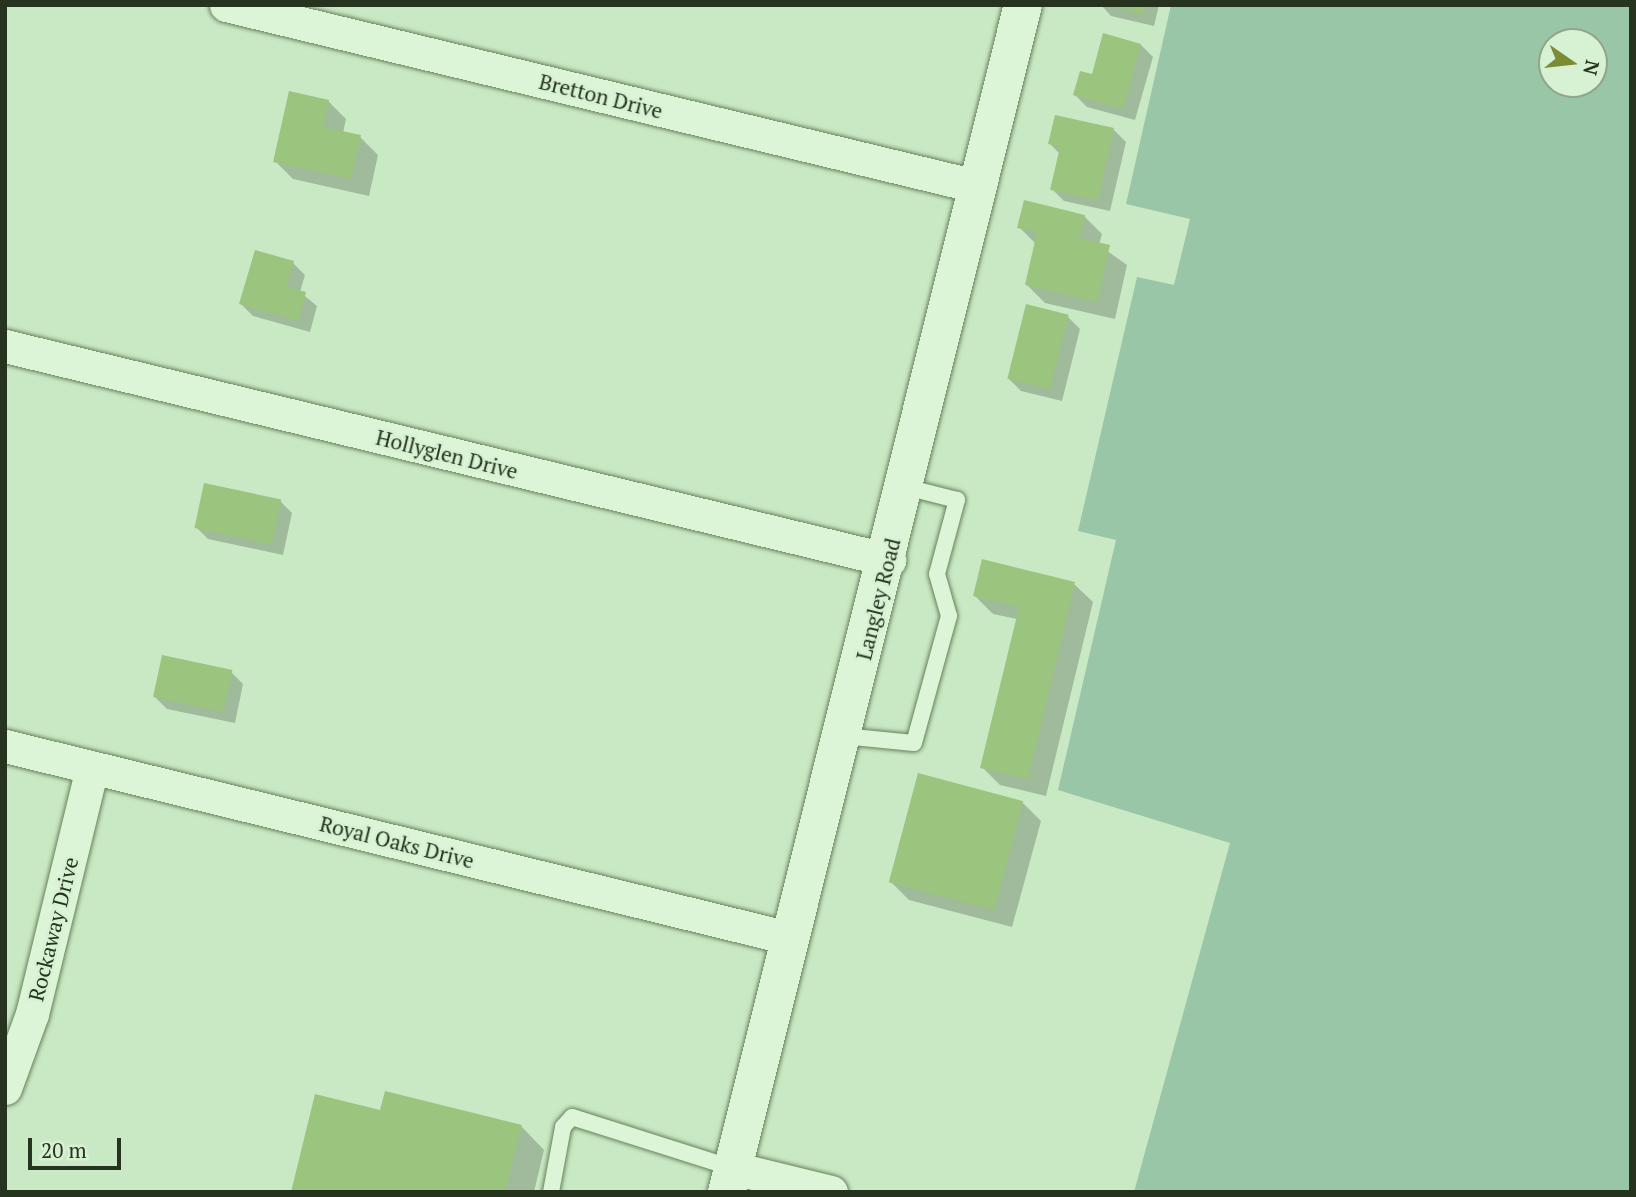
<!DOCTYPE html>
<style>
body{margin:0}
#map{position:relative;width:1636px;height:1197px;overflow:hidden;background:#c9e9c4;font-family:"PT Serif",serif}
div>[style]{position:absolute}
.green>*{inset:0;background:#99c6a6}
.shadow>*{inset:0;background:#0003}
.building>*{inset:0;background:#9bc47e;transform-origin:0 0}
.roads{filter:drop-shadow(0 0 2px #68825c) drop-shadow(0 0 2px #68825c)}
.service>*{height:16px;margin:-8px;padding:0 8px;transform-origin:8px;border-radius:8px;background:#dbf5d6}
.minor>*{height:33px;margin:-16.5px;padding:0 16.5px;transform-origin:16.5px;border-radius:16.5px;background:#dbf5d6}
.tertiary>*{height:38px;margin:-19px;padding:0 19px;transform-origin:19px;border-radius:19px;background:#dbf5d6}
span{translate:-50% -50%;white-space:nowrap;text-align:center;line-height:1.15;-webkit-text-stroke:5px #d7f1d3;paint-order:stroke}
.street-label{font-size:21px;color:#26331f}
.frame{position:absolute;inset:0;border:7px solid #26331f;pointer-events:none}
.north{position:absolute;left:1538px;top:28px;width:70px;height:70px;box-sizing:border-box;background:#d7f1d3;border:2px solid #90a58b;border-radius:50%;rotate:104deg;font-size:19px;font-weight:700;line-height:28px;text-align:center;color:#26331f}
.north::after{content:'';display:block;margin:auto;width:24px;height:32px;background:#7d8b33;clip-path:polygon(50% 0,100% 100%,50% 72%,0 100%)}
.scale{position:absolute;left:28px;top:1138px;width:93px;height:32px;box-sizing:border-box;border:4px solid #26331f;border-top:0;padding-left:9px;font-size:21px;line-height:24px;white-space:nowrap;color:#26331f;-webkit-text-stroke:5px #d7f1d3;paint-order:stroke}
</style>
<div id="map">
<div class="green">
<i style="clip-path:polygon(evenodd,1171px 5px,1631px 5px,1631px 1192px,1134px 1192px,1230px 843px,1058px 790px,1116px 540px,1078px 531px,1137px 277px,1174px 285px,1190px 219px,1126px 204px,1171px 5px,1552px 42px,1594px 42px,1594px 84px,1552px 84px,1552px 42px)"></i>
</div>
<div class="shadow">
<i style="clip-path:polygon(1101px 5px,1159px 5px,1154px 26px,1111px 16px)"></i>
<i style="clip-path:polygon(1141px 45px,1153px 57px,1135px 120px,1087px 107px,1075px 95px)"></i>
<i style="clip-path:polygon(328px 101px,346px 119px,343px 133px,360px 137px,378px 155px,369px 196px,293px 179px,275px 161px)"></i>
<i style="clip-path:polygon(1114px 130px,1126px 142px,1110px 211px,1064px 201px,1052px 189px,1060px 154px,1050px 144px)"></i>
<i style="clip-path:polygon(1084px 216px,1102px 234px,1099px 245px,1127px 265px,1115px 319px,1045px 303px,1027px 285px,1036px 244px,1019px 227px)"></i>
<i style="clip-path:polygon(293px 263px,305px 275px,300px 292px,317px 306px,310px 332px,253px 316px,241px 304px)"></i>
<i style="clip-path:polygon(1068px 317px,1080px 329px,1062px 401px,1021px 391px,1009px 379px)"></i>
<i style="clip-path:polygon(280px 501px,292px 513px,283px 555px,208px 539px,196px 527px)"></i>
<i style="clip-path:polygon(1074px 584px,1093px 602px,1046px 796px,1000px 785px,982px 767px,1017px 619px,993px 614px,975px 596px)"></i>
<i style="clip-path:polygon(231px 672px,243px 684px,235px 723px,167px 709px,155px 697px)"></i>
<i style="clip-path:polygon(1023px 803px,1041px 821px,1012px 927px,909px 900px,891px 882px)"></i>
<i style="clip-path:polygon(381px 1112px,521px 1126px,544px 1150px,534px 1192px,293px 1192px)"></i>
</div>
<div class="building">
<i style="clip-path:polygon(1107px 5px,1145px 5px,1143px 15px)"></i>
<i style="clip-path:polygon(1103px 33px,1141px 44px,1123px 109px,1073px 95px,1080px 71px,1092px 74px)"></i>
<i style="clip-path:polygon(289px 91px,329px 100px,323px 127px,361px 135px,351px 179px,273px 162px)"></i>
<i style="clip-path:polygon(1055px 115px,1114px 128px,1098px 200px,1050px 190px,1060px 147px,1048px 144px)"></i>
<i style="clip-path:polygon(1024px 200px,1085px 215px,1079px 238px,1110px 245px,1097px 302px,1025px 285px,1037px 232px,1017px 228px)"></i>
<i style="clip-path:polygon(255px 250px,294px 261px,287px 287px,306px 292px,298px 321px,239px 304px)"></i>
<i style="left:1026px;top:304px;width:44px;height:77px;rotate:14deg"></i>
<i style="left:204px;top:483px;width:79px;height:46px;rotate:12deg"></i>
<i style="clip-path:polygon(982px 559px,1075px 582px,1028px 779px,980px 768px,1019px 607px,973px 596px)"></i>
<i style="left:162px;top:655px;width:72px;height:43px;rotate:12deg"></i>
<i style="left:918px;top:773px;width:109px;height:113px;rotate:15deg"></i>
<i style="clip-path:polygon(385px 1091px,522px 1125px,505px 1192px,291px 1192px,315px 1094px,380px 1110px)"></i>
</div>
<div class="roads">
<div class="service">
<i style="left:843px;top:736px;width:71px;rotate:5.6deg"></i>
<i style="left:914px;top:743px;width:132px;rotate:-74.6deg"></i>
<i style="left:949px;top:616px;width:44px;rotate:-105.9deg"></i>
<i style="left:937px;top:574px;width:77px;rotate:-74.9deg"></i>
<i style="left:957px;top:500px;width:53px;rotate:-165.7deg"></i>
<i style="left:551px;top:1192px;width:66px;rotate:-79.5deg"></i>
<i style="left:563px;top:1127px;width:13px;rotate:-48deg"></i>
<i style="left:572px;top:1117px;width:169px;rotate:17.6deg"></i>
</div>
<div class="minor">
<i style="left:226px;top:5px;width:772px;rotate:13.57deg"></i>
<i style="left:5px;top:346px;width:910px;rotate:13.61deg"></i>
<i style="left:5px;top:746px;width:807px;rotate:13.76deg"></i>
<i style="left:5px;top:1088px;width:79px;rotate:-70deg"></i>
<i style="left:32px;top:1014px;width:253px;rotate:-76.3deg"></i>
<i style="left:733px;top:1168px;width:101px;rotate:13.8deg"></i>
</div>
<div class="tertiary">
<i style="left:727px;top:1192px;width:1223px;rotate:-76deg"></i>
</div>
</div>
<div class="street-label">
<span style="left:601px;top:96px;rotate:14deg">Bretton Drive</span>
<span style="left:447px;top:454px;rotate:14deg">Hollyglen Drive</span>
<span style="left:878px;top:599px;rotate:-76deg">Langley Road</span>
<span style="left:397px;top:842px;rotate:14deg">Royal Oaks Drive</span>
<span style="left:53px;top:929px;rotate:-76deg">Rockaway Drive</span>
</div>
<div class="frame"></div>
<div class="north">N</div>
<div class="scale">20 m</div>
</div>
